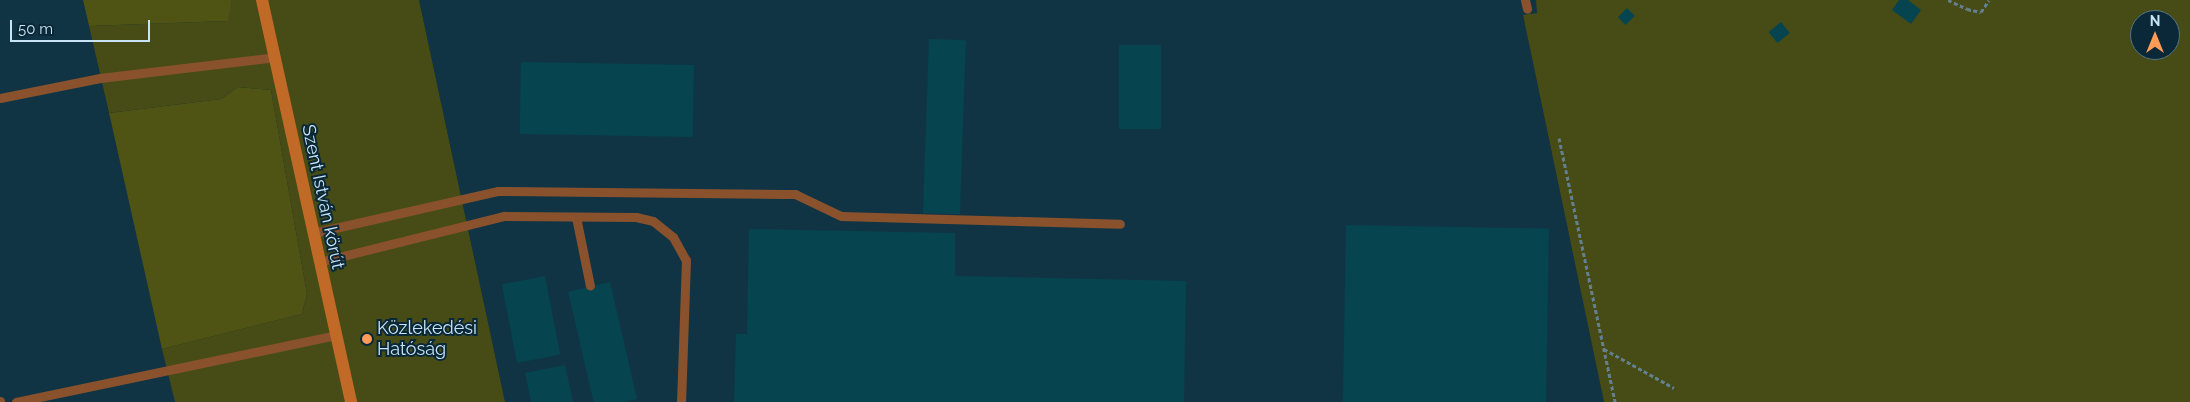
<!DOCTYPE html>
<meta charset="utf-8">
<style>
body{margin:0}
#map{position:relative;width:2190px;height:402px;overflow:hidden;background:#0a2837;font-family:Raleway,sans-serif}
div>[style]{position:absolute}
.built>*{inset:0;background:#113445}
.green>*{inset:0;background:#474c16}
.forest>*{inset:0;background:#4f5314}
.building>*{inset:0;background:#06444f;transform-origin:0 0}
.path>*{height:3px;margin-top:-1.5px;transform-origin:0;background:repeating-linear-gradient(90deg,#638090 0 4px,transparent 0 6.5px)}
.lane>*{height:9px;margin:-4.5px;padding:0 4.5px;transform-origin:4.5px;border-radius:4.5px;background:#89522d}
.secondary>*{height:12px;margin:-6px;padding:0 6px;transform-origin:6px;border-radius:6px;background:#c16a27}
.dots>*{width:14px;height:14px;translate:-50% -50%;box-sizing:border-box;border:2px solid #0a2837;border-radius:50%}
span{translate:-50% -50%;white-space:nowrap;text-align:center;line-height:1.15;-webkit-text-stroke:4px #0a2837;paint-order:stroke}
.street-label{font-size:18px;color:#c7e3f4}
.poi-label{font-size:18px;color:#c7e3f4}
.left{translate:0 -50%;text-align:left}
.north{position:absolute;left:2130px;top:10px;width:50px;height:50px;box-sizing:border-box;background:#0a2837;border:1px solid #567383;border-radius:50%;rotate:0deg;font-size:14px;font-weight:700;line-height:20px;text-align:center;color:#c7e3f4}
.north::after{content:'';display:block;margin:auto;width:18px;height:22px;background:#fe9c57;clip-path:polygon(50% 0,100% 100%,50% 72%,0 100%)}
.scale{position:absolute;left:10px;top:20px;width:140px;height:22px;box-sizing:border-box;border:2px solid #c7e3f4;border-top:0;padding-left:6px;font-size:15px;line-height:18px;white-space:nowrap;color:#c7e3f4;-webkit-text-stroke:4px #0a2837;paint-order:stroke}
</style>
<div id="map">
<div class="built">
<i style="clip-path:polygon(0 0,83px 0,175px 402px,0 402px)"></i>
<i style="clip-path:polygon(419px 0,1536px 0,1538px 13px,1523px 15px,1604px 402px,505px 402px)"></i>
</div>
<div class="green">
<i style="clip-path:polygon(232px 0,419px 0,505px 402px,175px 402px,162px 349px,302px 314px,307px 294px,271px 90px,238px 87px,221px 99px,109px 113px,89px 26px,227px 21px)"></i>
<i style="clip-path:polygon(evenodd,1536px 0,2190px 0,2190px 402px,1604px 402px,1523px 15px,1537px 13px,1536px 0,2140px 20px,2170px 20px,2170px 50px,2140px 50px,2140px 20px)"></i>
</div>
<div class="forest">
<i style="clip-path:polygon(83px 0,232px 0,228px 21px,89px 26px)"></i>
<i style="clip-path:polygon(238px 87px,271px 90px,307px 294px,302px 314px,162px 349px,109px 113px,221px 99px)"></i>
</div>
<div class="building">
<i style="clip-path:polygon(1899px 0,1908px 0,1921px 10px,1911px 24px,1892px 10px)"></i>
<i style="left:1627px;top:8px;width:11px;height:13px;rotate:45deg"></i>
<i style="left:1781px;top:22px;width:14px;height:16px;rotate:51deg"></i>
<i style="left:929px;top:39px;width:37px;height:174px;rotate:2deg"></i>
<i style="left:1119px;top:45px;width:42px;height:84px"></i>
<i style="left:521px;top:62px;width:173px;height:72px;rotate:1deg"></i>
<i style="left:1346px;top:225px;width:203px;height:177px;rotate:1deg"></i>
<i style="clip-path:polygon(749px 229px,955px 233px,955px 276px,1186px 281px,1184px 402px,734px 402px,736px 334px,747px 334px)"></i>
<i style="left:545px;top:276px;width:80px;height:44px;rotate:79deg"></i>
<i style="left:610px;top:282px;width:120px;height:43px;rotate:77deg"></i>
<i style="clip-path:polygon(565px 365px,573px 402px,531px 402px,525px 373px)"></i>
</div>
<div class="path">
<i style="left:1948px;top:0;width:21px;rotate:25deg"></i>
<i style="left:1967px;top:9px;width:14px;rotate:12deg"></i>
<i style="left:1981px;top:12px;width:14px;rotate:-56deg"></i>
<i style="left:1559px;top:138px;width:270px;rotate:78deg"></i>
<i style="left:1604px;top:349px;width:80px;rotate:29.1deg"></i>
</div>
<div class="lane">
<i style="left:1525px;top:0;width:9px;rotate:77deg"></i>
<i style="left:0;top:98px;width:102px;rotate:-11.3deg"></i>
<i style="left:100px;top:78px;width:176px;rotate:-6.8deg"></i>
<i style="left:576px;top:217px;width:70px;rotate:78.5deg"></i>
<i style="left:313px;top:233px;width:190px;rotate:-12.8deg"></i>
<i style="left:498px;top:191px;width:286px;rotate:0.6deg"></i>
<i style="left:784px;top:194px;width:11px"></i>
<i style="left:795px;top:194px;width:51px;rotate:25.6deg"></i>
<i style="left:841px;top:216px;width:279px;rotate:1.6deg"></i>
<i style="left:319px;top:262px;width:191px;rotate:-14deg"></i>
<i style="left:504px;top:216px;width:132px;rotate:0.4deg"></i>
<i style="left:636px;top:217px;width:17px;rotate:13deg"></i>
<i style="left:653px;top:221px;width:26px;rotate:39deg"></i>
<i style="left:673px;top:237px;width:26px;rotate:61deg"></i>
<i style="left:686px;top:260px;width:142px;rotate:92deg"></i>
<i style="left:0;top:401px;width:1px;rotate:90deg"></i>
<i style="left:16px;top:402px;width:328px;rotate:-11.8deg"></i>
</div>
<div class="secondary">
<i style="left:262px;top:0;width:412px;rotate:77.5deg"></i>
</div>
<div class="dots">
<i style="left:367px;top:339px;background:#fe9c57"></i>
</div>
<div class="street-label">
<span style="left:323px;top:197px;rotate:78deg">Szent István körút</span>
</div>
<div class="poi-label">
<span class="left" style="left:377px;top:339px">Közlekedési<br>Hatóság</span>
</div>
<div class="north">N</div>
<div class="scale">50 m</div>
</div>
